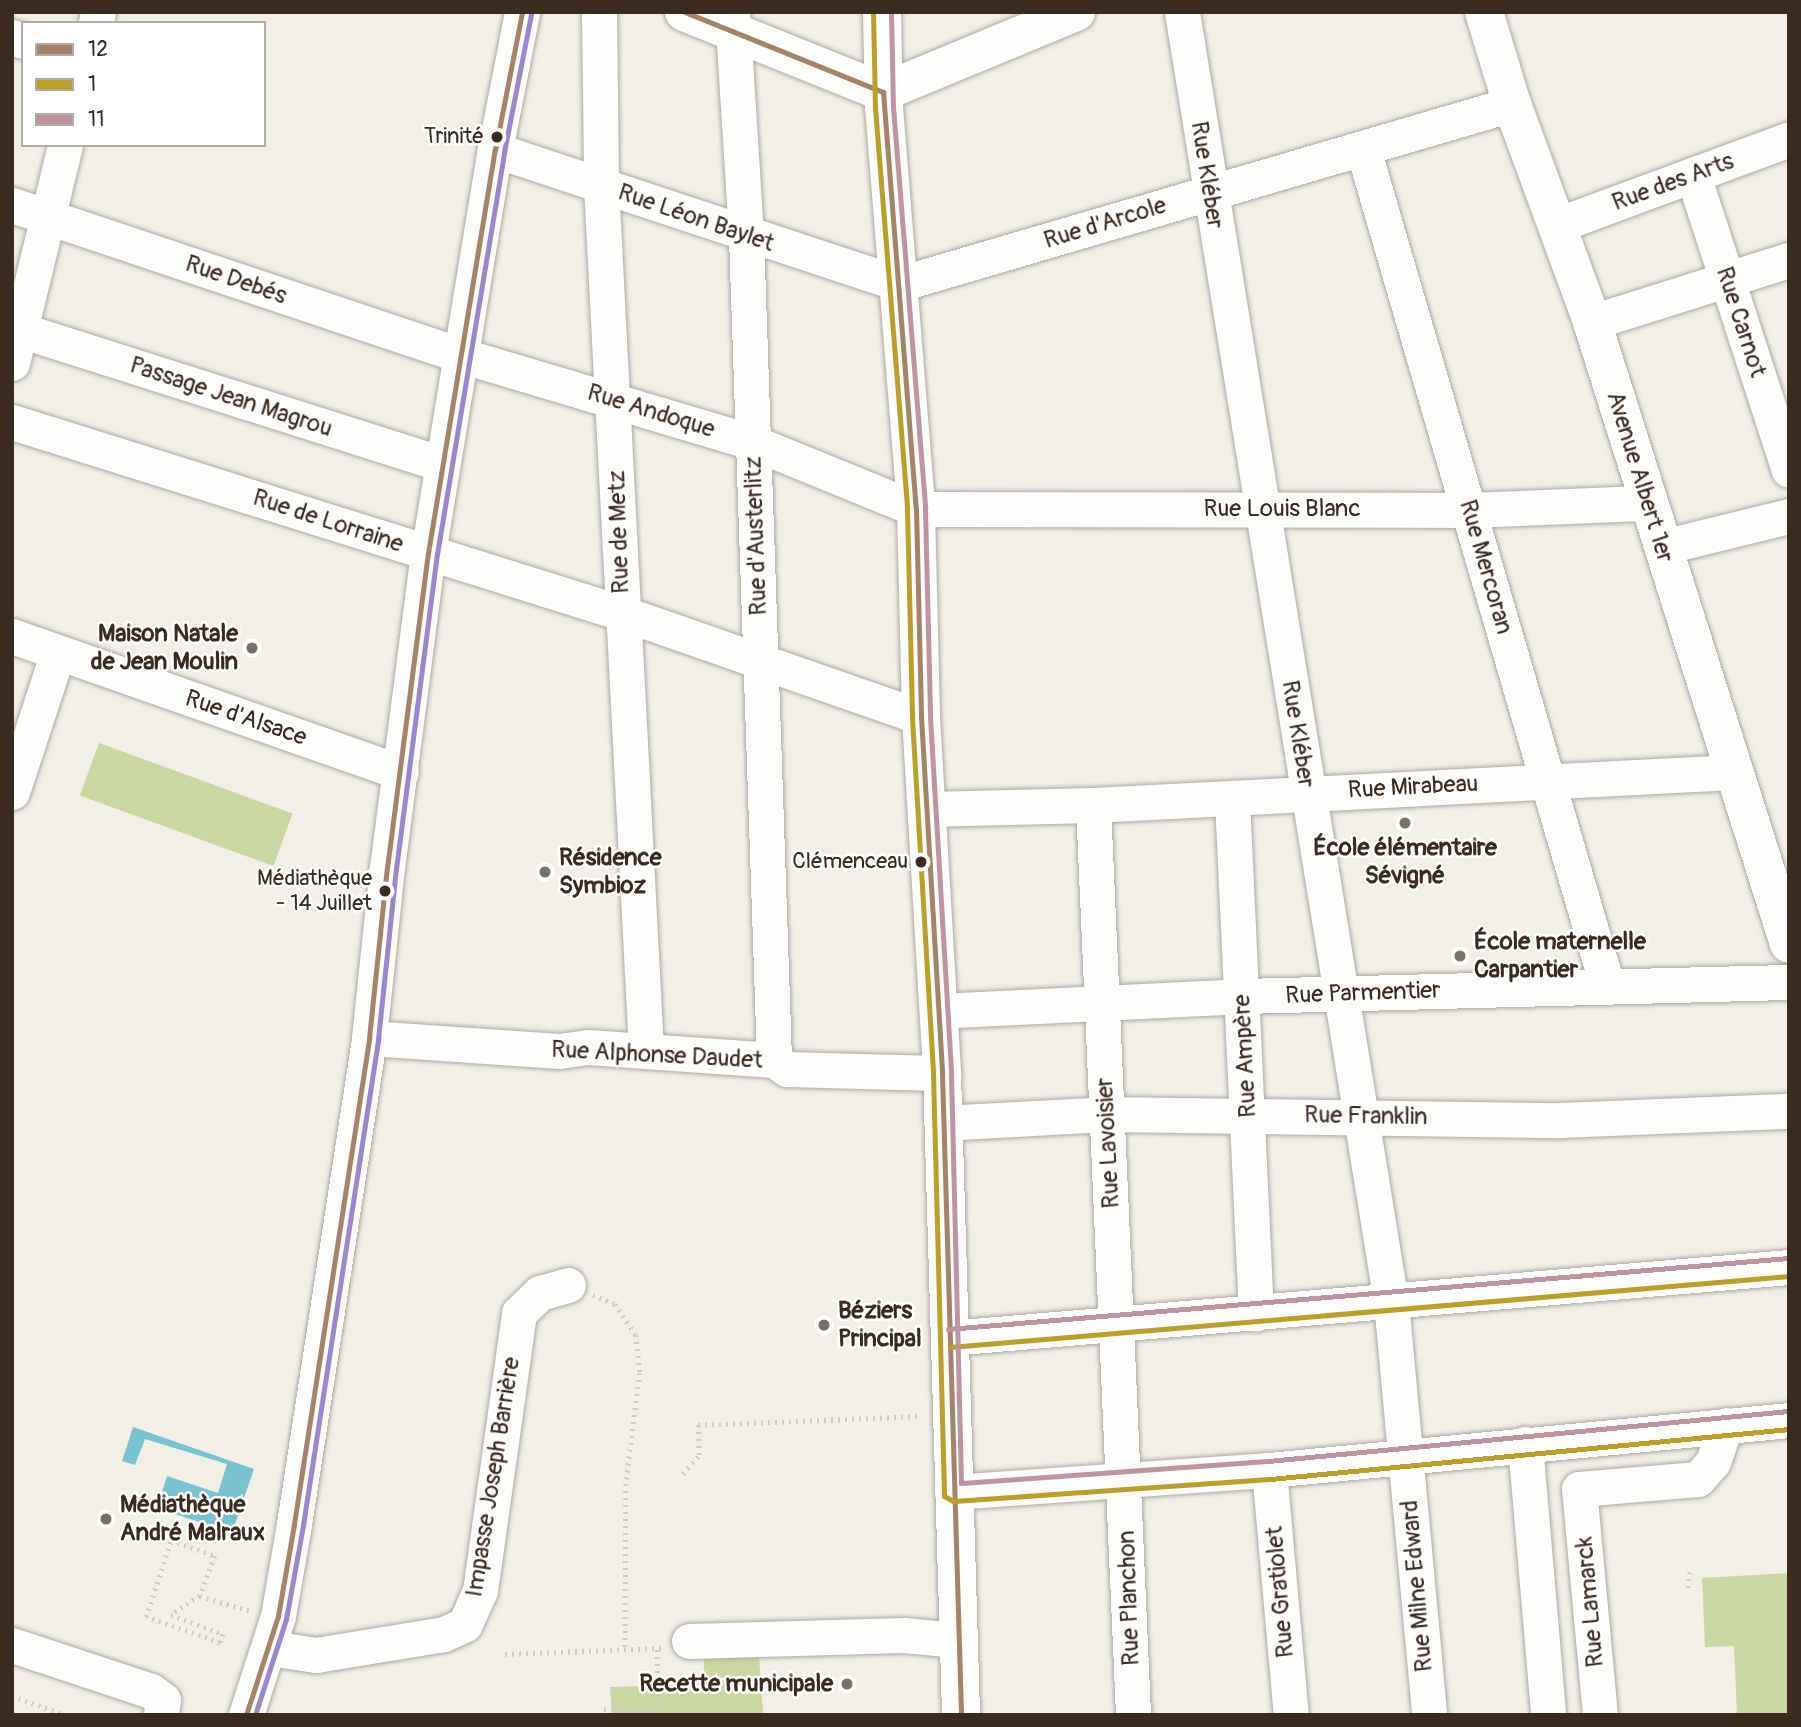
<!DOCTYPE html>
<meta charset="utf-8">
<style>
body{margin:0}
#map{position:relative;width:1801px;height:1727px;overflow:hidden;background:#f2efe7;font-family:Pangolin,sans-serif}
div>[style]{position:absolute}
.green>*{inset:0;background:#cad7a2;transform-origin:0 0}
.water>*{inset:0;background:#7ac2cf}
.path>*{height:4.5px;margin-top:-2.25px;transform-origin:0;background:repeating-linear-gradient(90deg,#ceccc9 0 2px,transparent 0 7px)}
.roads{filter:drop-shadow(0 0 2px #ada9a3) drop-shadow(0 0 2px #ada9a3)}
.minor>*{height:35px;margin:-17.5px;padding:0 17.5px;transform-origin:17.5px;border-radius:17.5px;background:#fdfdfb}
.major>*{height:38px;margin:-19px;padding:0 19px;transform-origin:19px;border-radius:19px;background:#fdfdfb}
.bus-1>*{height:5px;margin:-2.5px;padding:0 2.5px;transform-origin:2.5px;border-radius:2.5px;background:#a4836a}
.bus-2>*{height:5px;margin:-2.5px;padding:0 2.5px;transform-origin:2.5px;border-radius:2.5px;background:#ba9f28}
.bus-3>*{height:5px;margin:-2.5px;padding:0 2.5px;transform-origin:2.5px;border-radius:2.5px;background:#bf94a1}
.bus-4>*{height:5px;margin:-2.5px;padding:0 2.5px;transform-origin:2.5px;border-radius:2.5px;background:#9a87cb}
.dots>*{width:19px;height:19px;translate:-50% -50%;box-sizing:border-box;border:4px solid #fff;border-radius:50%}
span{translate:-50% -50%;white-space:nowrap;text-align:center;line-height:1.15;-webkit-text-stroke:5px #fff;paint-order:stroke}
.bus-label{font-size:22px;color:#3b2a1e}
.right{translate:-100% -50%;text-align:right}
.street-label{font-size:24px;color:#3b2a1e}
.poi-label{font-size:24px;color:#3b2a1e;font-weight:700}
.left{translate:0 -50%;text-align:left}
.frame{position:absolute;inset:0;border:14px solid #3b2a1e;pointer-events:none}
.legend{position:absolute;left:21px;top:21px;width:245px;height:126px;box-sizing:border-box;background:#fff;border:2px solid #b1aaa5;margin:0;padding:9px 12px;list-style:none;font-size:21px;color:#3b2a1e}
.legend li{display:flex;align-items:center;gap:14px;height:35px}
.legend b{width:35px;border:2px solid #b1aaa5}
</style>
<div id="map">
<div class="green">
<i style="left:99px;top:743px;width:206px;height:56px;rotate:20deg"></i>
<i style="clip-path:polygon(1789px 1573px,1789px 1715px,1737px 1715px,1734px 1646px,1705px 1647px,1702px 1578px)"></i>
<i style="clip-path:polygon(759px 1656px,763px 1715px,612px 1715px,610px 1687px,704px 1684px,704px 1658px)"></i>
</div>
<div class="water">
<i style="clip-path:polygon(133px 1427px,254px 1469px,232px 1533px,157px 1508px,167px 1476px,218px 1493px,227px 1464px,145px 1439px,135px 1465px,122px 1461px)"></i>
</div>
<div class="path">
<i style="left:593px;top:1295px;width:24px;rotate:22deg"></i>
<i style="left:615px;top:1304px;width:37px;rotate:56deg"></i>
<i style="left:636px;top:1335px;width:38px;rotate:84deg"></i>
<i style="left:640px;top:1373px;width:112px;rotate:97.2deg"></i>
<i style="left:626px;top:1484px;width:166px;rotate:90.3deg"></i>
<i style="left:683px;top:1474px;width:25px;rotate:-50deg"></i>
<i style="left:699px;top:1455px;width:30px;rotate:-92deg"></i>
<i style="left:698px;top:1425px;width:223px;rotate:-2.3deg"></i>
<i style="left:171px;top:1540px;width:47px;rotate:20deg"></i>
<i style="left:215px;top:1556px;width:43px;rotate:110.6deg"></i>
<i style="left:200px;top:1596px;width:33px;rotate:147deg"></i>
<i style="left:1688px;top:1588px;width:18px;rotate:-84deg"></i>
<i style="left:200px;top:1596px;width:52px;rotate:16.7deg"></i>
<i style="left:171px;top:1615px;width:55px;rotate:20.1deg"></i>
<i style="left:223px;top:1634px;width:9px;rotate:108deg"></i>
<i style="left:220px;top:1643px;width:78px;rotate:-160.6deg"></i>
<i style="left:146px;top:1617px;width:97px;rotate:-71.9deg"></i>
<i style="left:505px;top:1654px;width:156px;rotate:-2.2deg"></i>
<i style="left:12px;top:1696px;width:57px;rotate:19.4deg"></i>
<i style="left:604px;top:1709px;width:53px;rotate:3.2deg"></i>
<i style="left:657px;top:1715px;width:67px;rotate:-90deg"></i>
</div>
<div class="roads">
<div class="minor">
<i style="left:599px;top:12px;width:174px;rotate:89.3deg"></i>
<i style="left:601px;top:186px;width:866px;rotate:87.02deg"></i>
<i style="left:732px;top:12px;width:224px;rotate:86.4deg"></i>
<i style="left:746px;top:236px;width:824px;rotate:88.05deg"></i>
<i style="left:1182px;top:12px;width:1307px;rotate:80.8deg"></i>
<i style="left:1391px;top:1302px;width:415px;rotate:84.7deg"></i>
<i style="left:96px;top:23px;width:11px;rotate:-80deg"></i>
<i style="left:12px;top:37px;width:12px;rotate:20deg"></i>
<i style="left:1363px;top:149px;width:871px;rotate:73.73deg"></i>
<i style="left:495px;top:150px;width:426px;rotate:18.3deg"></i>
<i style="left:899px;top:284px;width:639px;rotate:-16.36deg"></i>
<i style="left:1693px;top:175px;width:310px;rotate:72deg"></i>
<i style="left:12px;top:205px;width:472px;rotate:18.5deg"></i>
<i style="left:460px;top:355px;width:305px;rotate:16.6deg"></i>
<i style="left:752px;top:442px;width:177px;rotate:22.2deg"></i>
<i style="left:916px;top:509px;width:554px;rotate:0.1deg"></i>
<i style="left:1470px;top:510px;width:178px;rotate:-2.3deg"></i>
<i style="left:1557px;top:225px;width:247px;rotate:-20.3deg"></i>
<i style="left:1592px;top:322px;width:207px;rotate:-17.5deg"></i>
<i style="left:20px;top:330px;width:443px;rotate:17.6deg"></i>
<i style="left:12px;top:363px;width:224px;rotate:-76.3deg"></i>
<i style="left:12px;top:422px;width:639px;rotate:17.39deg"></i>
<i style="left:622px;top:613px;width:317px;rotate:19.2deg"></i>
<i style="left:1662px;top:547px;width:131px;rotate:-13.7deg"></i>
<i style="left:12px;top:636px;width:412px;rotate:19.3deg"></i>
<i style="left:12px;top:792px;width:147px;rotate:-71.8deg"></i>
<i style="left:1232px;top:799px;width:515px;rotate:87.33deg"></i>
<i style="left:1093px;top:805px;width:911px;rotate:87.48deg"></i>
<i style="left:926px;top:809px;width:167px;rotate:-1.4deg"></i>
<i style="left:1093px;top:805px;width:641px;rotate:-2.95deg"></i>
<i style="left:937px;top:1011px;width:305px;rotate:-2.8deg"></i>
<i style="left:1242px;top:996px;width:547px;rotate:-1.47deg"></i>
<i style="left:369px;top:1038px;width:190px;rotate:3.9deg"></i>
<i style="left:559px;top:1051px;width:29px;rotate:-8deg"></i>
<i style="left:588px;top:1047px;width:186px;rotate:4deg"></i>
<i style="left:774px;top:1060px;width:16px;rotate:35deg"></i>
<i style="left:787px;top:1069px;width:155px;rotate:1.5deg"></i>
<i style="left:942px;top:1123px;width:164px;rotate:-3.1deg"></i>
<i style="left:1106px;top:1114px;width:454px;rotate:0.8deg"></i>
<i style="left:1560px;top:1120px;width:229px;rotate:-2.3deg"></i>
<i style="left:949px;top:1338px;width:843px;rotate:-4.83deg"></i>
<i style="left:1525px;top:1444px;width:272px;rotate:85.1deg"></i>
<i style="left:1269px;top:1470px;width:246px;rotate:84.9deg"></i>
<i style="left:952px;top:1492px;width:318px;rotate:-4deg"></i>
<i style="left:1269px;top:1470px;width:522px;rotate:-5.49deg"></i>
<i style="left:689px;top:1641px;width:214px;rotate:-1.6deg"></i>
<i style="left:903px;top:1635px;width:55px;rotate:5.2deg"></i>
<i style="left:12px;top:1645px;width:146px;rotate:18.3deg"></i>
<i style="left:151px;top:1691px;width:15px;rotate:37deg"></i>
<i style="left:163px;top:1700px;width:15px;rotate:98deg"></i>
<i style="left:270px;top:1648px;width:47px;rotate:8.7deg"></i>
<i style="left:316px;top:1655px;width:130px;rotate:-9.3deg"></i>
<i style="left:444px;top:1634px;width:23px;rotate:-25deg"></i>
<i style="left:465px;top:1624px;width:36px;rotate:-66deg"></i>
<i style="left:480px;top:1591px;width:281px;rotate:-82deg"></i>
<i style="left:519px;top:1313px;width:29px;rotate:-44deg"></i>
<i style="left:540px;top:1293px;width:29px;rotate:-16deg"></i>
<i style="left:246px;top:1715px;width:104px;rotate:-72.1deg"></i>
<i style="left:278px;top:1616px;width:93px;rotate:-80.1deg"></i>
<i style="left:294px;top:1524px;width:492px;rotate:-81.2deg"></i>
<i style="left:369px;top:1038px;width:171px;rotate:-84deg"></i>
<i style="left:387px;top:868px;width:318px;rotate:-82.6deg"></i>
<i style="left:428px;top:553px;width:409px;rotate:-80.6deg"></i>
<i style="left:495px;top:150px;width:141px;rotate:-78.9deg"></i>
<i style="left:1600px;top:1715px;width:227px;rotate:-95.3deg"></i>
<i style="left:1579px;top:1489px;width:119px;rotate:-4.8deg"></i>
<i style="left:1698px;top:1479px;width:23px;rotate:-49deg"></i>
<i style="left:1713px;top:1462px;width:39px;rotate:-71deg"></i>
</div>
<div class="major">
<i style="left:684px;top:12px;width:214px;rotate:21.9deg"></i>
<i style="left:882px;top:12px;width:95px;rotate:88.8deg"></i>
<i style="left:884px;top:107px;width:403px;rotate:85.4deg"></i>
<i style="left:916px;top:509px;width:208px;rotate:88.6deg"></i>
<i style="left:921px;top:717px;width:357px;rotate:86.6deg"></i>
<i style="left:942px;top:1073px;width:642px;rotate:88.3deg"></i>
<i style="left:1484px;top:12px;width:96px;rotate:73.1deg"></i>
<i style="left:1512px;top:104px;width:232px;rotate:69.8deg"></i>
<i style="left:1592px;top:322px;width:652px;rotate:72.43deg"></i>
<i style="left:883px;top:92px;width:209px;rotate:-22.5deg"></i>
</div>
</div>
<div class="bus-1">
<i style="left:685px;top:12px;width:214px;rotate:22deg"></i>
<i style="left:883px;top:92px;width:418px;rotate:85.5deg"></i>
<i style="left:916px;top:509px;width:208px;rotate:88.6deg"></i>
<i style="left:921px;top:717px;width:357px;rotate:86.6deg"></i>
<i style="left:942px;top:1073px;width:642px;rotate:88.3deg"></i>
<i style="left:246px;top:1715px;width:104px;rotate:-72.1deg"></i>
<i style="left:278px;top:1616px;width:93px;rotate:-80.1deg"></i>
<i style="left:294px;top:1524px;width:492px;rotate:-81.2deg"></i>
<i style="left:369px;top:1038px;width:171px;rotate:-84deg"></i>
<i style="left:387px;top:868px;width:318px;rotate:-82.6deg"></i>
<i style="left:428px;top:553px;width:409px;rotate:-80.6deg"></i>
<i style="left:495px;top:150px;width:141px;rotate:-78.9deg"></i>
</div>
<div class="bus-2">
<i style="left:873px;top:12px;width:96px;rotate:88.8deg"></i>
<i style="left:875px;top:108px;width:402px;rotate:85.4deg"></i>
<i style="left:907px;top:509px;width:209px;rotate:88.6deg"></i>
<i style="left:912px;top:718px;width:356px;rotate:86.6deg"></i>
<i style="left:933px;top:1073px;width:423px;rotate:88.5deg"></i>
<i style="left:944px;top:1496px;width:10px;rotate:29deg"></i>
<i style="left:953px;top:1501px;width:318px;rotate:-4deg"></i>
<i style="left:1270px;top:1479px;width:521px;rotate:-5.5deg"></i>
<i style="left:950px;top:1347px;width:842px;rotate:-4.84deg"></i>
</div>
<div class="bus-3">
<i style="left:891px;top:12px;width:95px;rotate:88.8deg"></i>
<i style="left:893px;top:107px;width:403px;rotate:85.4deg"></i>
<i style="left:925px;top:509px;width:208px;rotate:88.6deg"></i>
<i style="left:930px;top:717px;width:357px;rotate:86.6deg"></i>
<i style="left:951px;top:1073px;width:410px;rotate:88.6deg"></i>
<i style="left:961px;top:1483px;width:308px;rotate:-4.1deg"></i>
<i style="left:1268px;top:1461px;width:522px;rotate:-5.49deg"></i>
<i style="left:948px;top:1329px;width:843px;rotate:-4.83deg"></i>
</div>
<div class="bus-4">
<i style="left:255px;top:1715px;width:101px;rotate:-72.1deg"></i>
<i style="left:286px;top:1619px;width:96px;rotate:-79.7deg"></i>
<i style="left:303px;top:1525px;width:492px;rotate:-81.2deg"></i>
<i style="left:378px;top:1039px;width:171px;rotate:-84deg"></i>
<i style="left:396px;top:869px;width:318px;rotate:-82.6deg"></i>
<i style="left:437px;top:554px;width:408px;rotate:-80.5deg"></i>
<i style="left:504px;top:152px;width:141px;rotate:-78.9deg"></i>
</div>
<div class="dots">
<i style="left:497px;top:137px;background:#3b2a1e"></i>
<i style="left:252px;top:648px;background:#7b6f64"></i>
<i style="left:1405px;top:823px;background:#7b6f64"></i>
<i style="left:921px;top:862px;background:#3b2a1e"></i>
<i style="left:545px;top:872px;background:#7b6f64"></i>
<i style="left:385px;top:891px;background:#3b2a1e"></i>
<i style="left:1460px;top:956px;background:#7b6f64"></i>
<i style="left:824px;top:1325px;background:#7b6f64"></i>
<i style="left:106px;top:1519px;background:#7b6f64"></i>
<i style="left:847px;top:1684px;background:#7b6f64"></i>
</div>
<div class="bus-label">
<span class="right" style="left:484px;top:137px">Trinité</span>
<span class="right" style="left:908px;top:862px">Clémenceau</span>
<span class="right" style="left:372px;top:891px">Médiathèque<br>- 14 Juillet</span>
</div>
<div class="street-label">
<span style="left:1207px;top:175px;rotate:81deg">Rue Kléber</span>
<span style="left:1673px;top:182px;rotate:-20deg">Rue des Arts</span>
<span style="left:696px;top:218px;rotate:19deg">Rue Léon Baylet</span>
<span style="left:1105px;top:223px;rotate:-17deg">Rue d'Arcole</span>
<span style="left:236px;top:280px;rotate:19deg">Rue Debés</span>
<span style="left:1741px;top:322px;rotate:72deg">Rue Carnot</span>
<span style="left:231px;top:397px;rotate:18deg">Passage Jean Magrou</span>
<span style="left:651px;top:411px;rotate:17deg">Rue Andoque</span>
<span style="left:1640px;top:477px;rotate:73deg">Avenue Albert 1er</span>
<span style="left:1282px;top:509px">Rue Louis Blanc</span>
<span style="left:328px;top:521px;rotate:18deg">Rue de Lorraine</span>
<span style="left:619px;top:532px;rotate:-92deg">Rue de Metz</span>
<span style="left:756px;top:536px;rotate:-92deg">Rue d'Austerlitz</span>
<span style="left:1486px;top:567px;rotate:74deg">Rue Mercoran</span>
<span style="left:246px;top:718px;rotate:19deg">Rue d'Alsace</span>
<span style="left:1298px;top:734px;rotate:81deg">Rue Kléber</span>
<span style="left:1413px;top:787px;rotate:-3deg">Rue Mirabeau</span>
<span style="left:1363px;top:993px;rotate:-2deg">Rue Parmentier</span>
<span style="left:657px;top:1055px;rotate:3deg">Rue Alphonse Daudet</span>
<span style="left:1245px;top:1056px;rotate:-93deg">Rue Ampère</span>
<span style="left:1366px;top:1116px;rotate:1deg">Rue Franklin</span>
<span style="left:1108px;top:1143px;rotate:-93deg">Rue Lavoisier</span>
<span style="left:493px;top:1477px;rotate:-81deg">Impasse Joseph Barrière</span>
<span style="left:1417px;top:1586px;rotate:-95deg">Rue Milne Edward</span>
<span style="left:1280px;top:1592px;rotate:-95deg">Rue Gratiolet</span>
<span style="left:1129px;top:1598px;rotate:-92deg">Rue Planchon</span>
<span style="left:1590px;top:1602px;rotate:-95deg">Rue Lamarck</span>
</div>
<div class="poi-label">
<span class="right" style="left:238px;top:648px">Maison Natale<br>de Jean Moulin</span>
<span style="left:1405px;top:862px">École élémentaire<br>Sévigné</span>
<span class="left" style="left:559px;top:872px">Résidence<br>Symbioz</span>
<span class="left" style="left:1474px;top:956px">École maternelle<br>Carpantier</span>
<span class="left" style="left:838px;top:1325px">Béziers<br>Principal</span>
<span class="left" style="left:120px;top:1519px">Médiathèque<br>André Malraux</span>
<span class="right" style="left:833px;top:1684px">Recette municipale</span>
</div>
<div class="frame"></div>
<ul class="legend">
<li><b style="height:9px;background:#a4836a"></b>12</li>
<li><b style="height:9px;background:#ba9f28"></b>1</li>
<li><b style="height:9px;background:#bf94a1"></b>11</li>
</ul>
</div>
